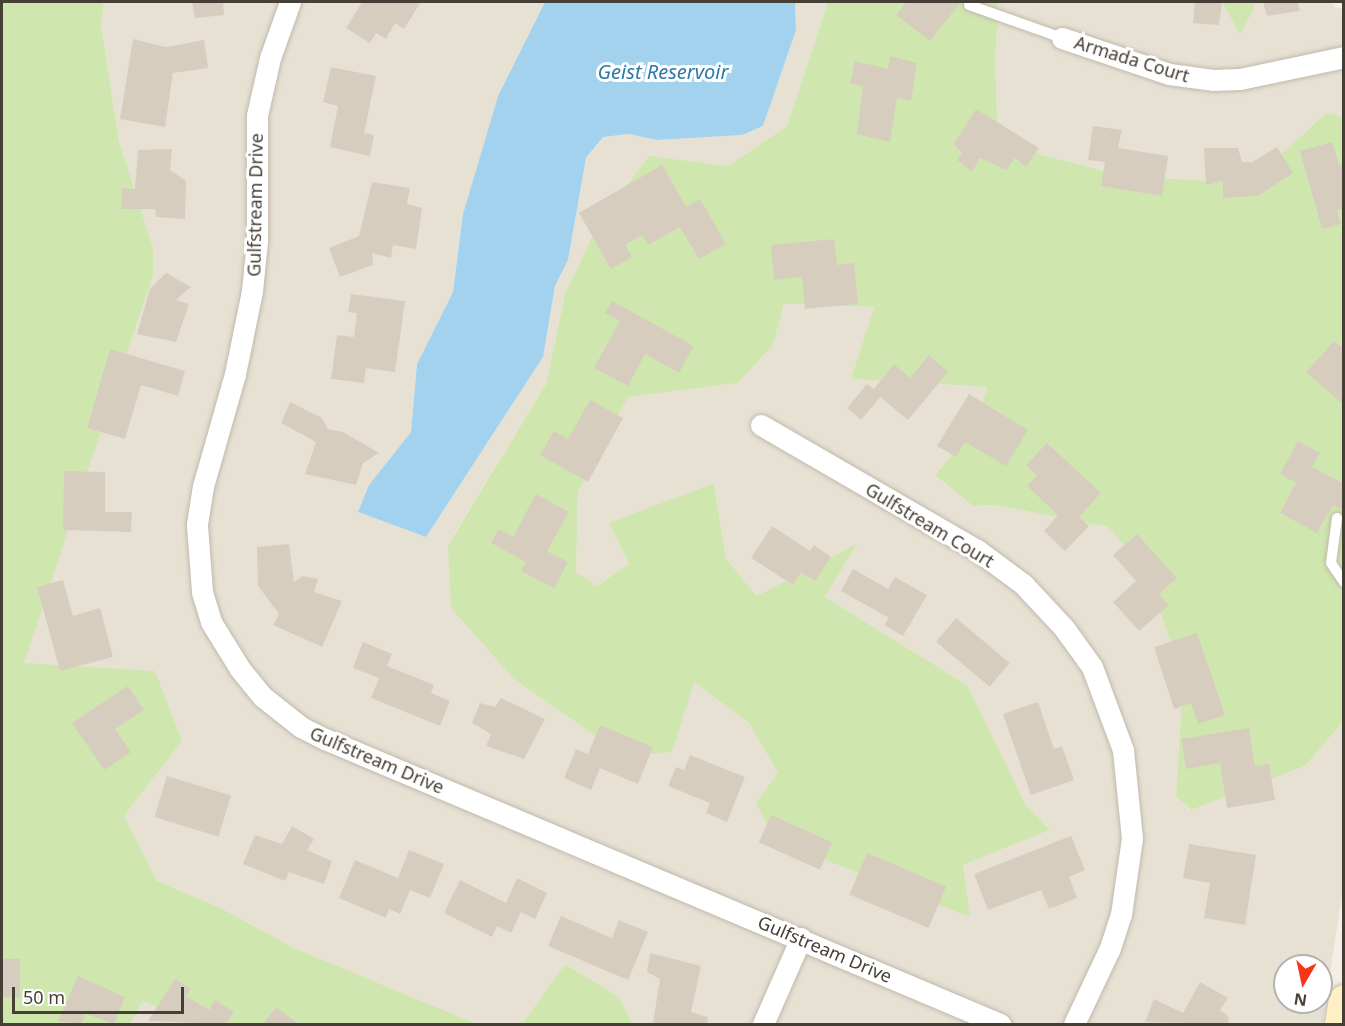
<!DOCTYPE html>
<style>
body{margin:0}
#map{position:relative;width:1345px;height:1026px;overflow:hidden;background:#f3efe6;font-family:"Noto Sans",sans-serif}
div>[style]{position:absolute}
.residential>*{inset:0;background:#e7e1d4}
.green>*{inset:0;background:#cfe7af}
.water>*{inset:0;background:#a3d2ef}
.building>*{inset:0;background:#d7cdbf;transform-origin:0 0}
.roads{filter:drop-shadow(0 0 2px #c1b9ac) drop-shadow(0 0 2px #c1b9ac)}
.lane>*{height:10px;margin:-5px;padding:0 5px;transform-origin:5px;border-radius:5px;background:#fff}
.street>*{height:21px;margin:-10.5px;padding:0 10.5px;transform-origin:10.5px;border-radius:10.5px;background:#fff}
.secondary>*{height:30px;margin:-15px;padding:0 15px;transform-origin:15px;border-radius:15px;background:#feefc5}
span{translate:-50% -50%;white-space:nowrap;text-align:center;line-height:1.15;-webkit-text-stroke:6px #fff;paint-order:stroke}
.street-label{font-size:18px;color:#463f36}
.water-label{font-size:20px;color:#2e78a8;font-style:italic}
.frame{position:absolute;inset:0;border:3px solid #463f36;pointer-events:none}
.north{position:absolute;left:1273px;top:954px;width:60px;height:60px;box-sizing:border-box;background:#fff;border:2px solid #b5b2af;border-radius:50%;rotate:189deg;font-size:16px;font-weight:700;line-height:24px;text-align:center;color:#463f36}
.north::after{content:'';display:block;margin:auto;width:21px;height:27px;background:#f73519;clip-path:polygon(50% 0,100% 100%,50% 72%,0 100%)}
.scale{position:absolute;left:12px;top:987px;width:172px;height:27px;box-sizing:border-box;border:3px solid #463f36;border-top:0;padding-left:8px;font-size:18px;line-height:21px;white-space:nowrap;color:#463f36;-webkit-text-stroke:4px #fff;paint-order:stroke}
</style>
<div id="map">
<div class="residential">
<i style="clip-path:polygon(evenodd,104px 2px,545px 2px,498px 96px,463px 214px,453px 292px,417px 364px,411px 432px,369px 485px,358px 512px,426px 537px,543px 357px,555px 286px,568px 260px,586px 159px,603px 137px,629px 134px,658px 140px,741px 135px,763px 126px,796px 30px,795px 2px,828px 2px,787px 126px,728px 166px,649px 157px,565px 294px,546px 384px,448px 544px,514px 679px,624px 756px,694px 682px,749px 723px,778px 773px,963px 865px,1050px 830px,1026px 805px,967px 685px,825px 597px,856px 545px,756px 596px,726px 558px,714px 483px,610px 524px,629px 564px,597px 586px,576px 572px,578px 491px,628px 397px,738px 383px,773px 345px,784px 304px,874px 307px,851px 379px,987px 387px,976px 426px,935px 475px,973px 506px,995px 505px,1108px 527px,1144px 567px,1183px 677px,1176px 797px,1190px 810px,1305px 766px,1343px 722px,1343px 890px,1322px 1024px,632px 1024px,619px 997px,565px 964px,522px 1024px,477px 1024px,294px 948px,221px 908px,157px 881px,124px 816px,182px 741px,23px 663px,153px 275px,153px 248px,119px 141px,101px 25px,104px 2px,1285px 966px,1321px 966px,1321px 1002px,1285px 1002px,1285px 966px)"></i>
<i style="clip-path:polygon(999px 2px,1222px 2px,1240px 35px,1254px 9px,1254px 2px,1332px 2px,1335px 7px,1343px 9px,1343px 117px,1326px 113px,1250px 183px,1123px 176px,998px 143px,995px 57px)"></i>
<i style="clip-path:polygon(143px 1001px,194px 1024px,130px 1024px)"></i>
</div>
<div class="green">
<i style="clip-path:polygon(2px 2px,104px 2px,101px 25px,119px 141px,153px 248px,153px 275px,24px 663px,155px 671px,182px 741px,124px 816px,157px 881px,221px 908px,294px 948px,477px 1024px,194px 1024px,143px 1001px,130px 1024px,2px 1024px)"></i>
<i style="clip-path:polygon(828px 2px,999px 2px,995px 57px,998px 143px,1123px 176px,1250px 183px,1326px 113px,1343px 117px,1343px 722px,1305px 766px,1191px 810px,1176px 797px,1183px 677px,1144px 567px,1108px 527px,995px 505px,973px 506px,935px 475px,976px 426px,987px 387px,851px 379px,874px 307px,784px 304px,773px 345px,738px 383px,628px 397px,578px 491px,576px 572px,597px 586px,629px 564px,609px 523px,714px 483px,726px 558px,756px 596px,857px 544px,825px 597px,967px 685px,1026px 805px,1050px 830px,963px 865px,970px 917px,775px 840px,756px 803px,778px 773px,749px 723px,694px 682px,672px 752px,624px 756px,514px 679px,451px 608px,448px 545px,546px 384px,565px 294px,600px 221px,649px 156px,728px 166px,787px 126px)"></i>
<i style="clip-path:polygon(1222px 2px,1254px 2px,1254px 9px,1240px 35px)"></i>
<i style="clip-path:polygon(565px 964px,619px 997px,632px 1024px,522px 1024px)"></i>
</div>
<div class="water">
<i style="clip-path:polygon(545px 2px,795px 2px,796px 30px,763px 126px,742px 135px,657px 140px,629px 134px,603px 137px,586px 158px,568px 260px,555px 286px,543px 357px,426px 537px,358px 512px,369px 485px,411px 432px,417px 364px,453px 292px,463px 214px,498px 96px)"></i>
</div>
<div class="building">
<i style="clip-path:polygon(192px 2px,223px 2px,224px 15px,195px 18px)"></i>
<i style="clip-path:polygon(362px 2px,421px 2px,404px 29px,395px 23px,386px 39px,376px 33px,370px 43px,346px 28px)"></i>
<i style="clip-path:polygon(906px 2px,961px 2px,930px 41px,896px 15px)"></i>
<i style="clip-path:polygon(1195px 2px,1222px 2px,1219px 25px,1193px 23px)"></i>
<i style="clip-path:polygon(1263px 2px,1298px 2px,1300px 11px,1267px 16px)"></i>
<i style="clip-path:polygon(133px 39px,166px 47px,204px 40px,208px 68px,173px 73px,165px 127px,120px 119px)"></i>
<i style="clip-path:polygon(890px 56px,917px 63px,911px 101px,897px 98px,890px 142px,857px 134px,863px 86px,850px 84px,855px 61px,888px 69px)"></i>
<i style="clip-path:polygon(331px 67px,376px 76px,364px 133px,374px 135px,370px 156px,330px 147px,338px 106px,323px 102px)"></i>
<i style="clip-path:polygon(976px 109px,1039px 148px,1026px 167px,1015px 158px,1006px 170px,980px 158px,972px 172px,957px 160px,962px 153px,954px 144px)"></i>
<i style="clip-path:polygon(1093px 126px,1122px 130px,1118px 148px,1168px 156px,1162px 196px,1101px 186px,1105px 162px,1088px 160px)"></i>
<i style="clip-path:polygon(1332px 142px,1339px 165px,1344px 164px,1344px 208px,1337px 210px,1341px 224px,1322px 229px,1300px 151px)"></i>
<i style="clip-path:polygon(1277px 147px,1293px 173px,1258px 196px,1223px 198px,1223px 181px,1206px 185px,1204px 148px,1238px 148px,1242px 162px,1252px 162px)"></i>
<i style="clip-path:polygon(172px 149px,170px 170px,186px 181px,185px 219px,156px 217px,155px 209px,121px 209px,122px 188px,135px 189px,138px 150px)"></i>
<i style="clip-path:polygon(662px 165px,686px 207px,700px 199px,726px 244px,699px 259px,680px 227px,648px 245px,642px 235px,625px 245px,632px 257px,611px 269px,579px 213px)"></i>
<i style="clip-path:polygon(372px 182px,410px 188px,407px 204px,422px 208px,416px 249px,393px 245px,391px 258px,372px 253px,373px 265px,340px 277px,329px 248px,359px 236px)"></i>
<i style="clip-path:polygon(834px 239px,837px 265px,854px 263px,858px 304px,805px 309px,802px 277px,774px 280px,771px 245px)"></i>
<i style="clip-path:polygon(166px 273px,191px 287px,176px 300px,189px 304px,176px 342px,137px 334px,150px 289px)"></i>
<i style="clip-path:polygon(351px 294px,405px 301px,395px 372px,366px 368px,364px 383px,331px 379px,337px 335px,354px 337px,357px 313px,348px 312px)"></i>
<i style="clip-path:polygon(612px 301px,694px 346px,679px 373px,645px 354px,628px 386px,594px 368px,620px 321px,605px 313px)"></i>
<i style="clip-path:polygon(1334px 341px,1344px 349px,1344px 405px,1306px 372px)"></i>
<i style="clip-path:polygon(110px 349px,185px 371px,178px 396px,141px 385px,125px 439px,87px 428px)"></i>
<i style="clip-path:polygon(929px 355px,948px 372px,908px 420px,880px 397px,861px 420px,847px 408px,867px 384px,874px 389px,894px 364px,910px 378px)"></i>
<i style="clip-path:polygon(969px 394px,1028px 430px,1006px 466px,965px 442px,956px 457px,937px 446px)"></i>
<i style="clip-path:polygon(590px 400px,623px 418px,588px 482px,540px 455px,554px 431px,568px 439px)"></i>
<i style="clip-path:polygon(290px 402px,322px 418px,328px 429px,343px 432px,379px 453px,363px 463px,356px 485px,305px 474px,316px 442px,281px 423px)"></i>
<i style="clip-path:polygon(1298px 441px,1320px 453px,1312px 467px,1344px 484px,1344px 511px,1333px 505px,1317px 533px,1280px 513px,1296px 483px,1280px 474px)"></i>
<i style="clip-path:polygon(1047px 443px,1101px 493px,1079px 517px,1089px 526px,1065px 551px,1044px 531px,1058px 515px,1027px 486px,1037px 475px,1026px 465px)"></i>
<i style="clip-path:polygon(64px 471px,105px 472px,105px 512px,132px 512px,131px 532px,63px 530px)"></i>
<i style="clip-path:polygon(536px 494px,569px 512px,547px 551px,568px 562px,554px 588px,521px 571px,526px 562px,491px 543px,499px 529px,513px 537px)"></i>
<i style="clip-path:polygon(772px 526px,810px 551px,814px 545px,831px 557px,815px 581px,801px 572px,793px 585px,751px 558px)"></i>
<i style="clip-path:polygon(1137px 534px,1177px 578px,1159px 594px,1169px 605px,1139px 631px,1113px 602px,1136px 581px,1113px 555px)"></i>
<i style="clip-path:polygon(289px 544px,294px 582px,303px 576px,318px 579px,314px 592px,342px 601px,322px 647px,273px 625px,279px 614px,258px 586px,257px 547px)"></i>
<i style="clip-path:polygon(853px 569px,888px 589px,895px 577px,927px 595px,903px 636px,884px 625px,889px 618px,841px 591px)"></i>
<i style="clip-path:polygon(63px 580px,73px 616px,100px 608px,113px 657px,60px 671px,37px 587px)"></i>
<i style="left:956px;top:618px;width:70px;height:31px;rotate:40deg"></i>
<i style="clip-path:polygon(1197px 633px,1225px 715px,1198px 724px,1191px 703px,1174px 709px,1154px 647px)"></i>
<i style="clip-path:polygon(363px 642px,392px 654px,387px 666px,434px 685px,431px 693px,450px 701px,440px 726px,371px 698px,379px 678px,353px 668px)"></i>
<i style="clip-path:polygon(128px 686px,144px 710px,115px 729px,131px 752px,104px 770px,72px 723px)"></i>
<i style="clip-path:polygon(501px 698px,545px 719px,524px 759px,486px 746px,491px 734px,472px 723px,480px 703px,495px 707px)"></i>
<i style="clip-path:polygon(1038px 702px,1054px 749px,1062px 746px,1074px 780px,1031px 795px,1003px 714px)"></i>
<i style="clip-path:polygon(600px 725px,653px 747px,638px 784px,600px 768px,591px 790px,564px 778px,576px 749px,588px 754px)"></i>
<i style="clip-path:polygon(1249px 728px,1255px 766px,1269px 764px,1275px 800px,1227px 808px,1220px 763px,1186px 769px,1181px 739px)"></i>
<i style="clip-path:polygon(690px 755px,745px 777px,727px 822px,706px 813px,710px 803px,668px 786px,676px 767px,684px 770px)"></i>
<i style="left:167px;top:776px;width:67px;height:43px;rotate:17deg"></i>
<i style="left:771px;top:815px;width:67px;height:30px;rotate:24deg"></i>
<i style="clip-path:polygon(292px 826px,314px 839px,307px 850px,332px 861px,324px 884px,289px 872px,285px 881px,243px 864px,255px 835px,282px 844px)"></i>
<i style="clip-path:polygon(1071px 836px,1085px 870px,1069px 877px,1077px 898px,1049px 909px,1041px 890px,988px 910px,974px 874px)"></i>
<i style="clip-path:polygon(1189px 844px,1256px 855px,1245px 925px,1204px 918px,1210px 883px,1183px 878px)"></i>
<i style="clip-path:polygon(409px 850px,444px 864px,430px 898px,410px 890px,400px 914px,389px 909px,386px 918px,339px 898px,355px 860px,398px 878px)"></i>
<i style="left:867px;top:853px;width:86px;height:45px;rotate:23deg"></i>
<i style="clip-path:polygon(517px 878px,547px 893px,535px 919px,521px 912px,511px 933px,497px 926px,492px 937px,444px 913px,460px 880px,506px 903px)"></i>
<i style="clip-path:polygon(561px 916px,612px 938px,619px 920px,648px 932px,628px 980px,548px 946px)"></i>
<i style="clip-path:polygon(650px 953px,701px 966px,691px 1012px,708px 1017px,707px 1024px,653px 1023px,660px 979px,647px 972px)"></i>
<i style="left:2px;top:959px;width:18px;height:38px"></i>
<i style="clip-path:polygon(78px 976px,125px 997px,114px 1024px,86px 1014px,81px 1024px,58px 1021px)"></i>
<i style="clip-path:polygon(175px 979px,191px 989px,186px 996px,209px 1010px,215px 1000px,234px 1012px,226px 1024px,148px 1021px)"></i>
<i style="clip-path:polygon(1200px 982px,1228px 998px,1220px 1010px,1229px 1017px,1228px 1024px,1145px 1022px,1154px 999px,1183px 1013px)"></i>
<i style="clip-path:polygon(276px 1007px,299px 1024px,263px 1024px)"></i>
</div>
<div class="roads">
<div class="lane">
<i style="left:969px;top:5px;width:99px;rotate:19.5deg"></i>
<i style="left:1337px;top:518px;width:45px;rotate:97.6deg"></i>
<i style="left:1331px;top:563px;width:23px;rotate:56deg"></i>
</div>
<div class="street">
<i style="left:290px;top:2px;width:59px;rotate:109.7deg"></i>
<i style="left:270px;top:58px;width:58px;rotate:102.8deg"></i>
<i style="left:257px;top:115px;width:126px;rotate:90deg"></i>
<i style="left:257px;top:241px;width:50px;rotate:95.7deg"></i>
<i style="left:252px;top:291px;width:85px;rotate:101.6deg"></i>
<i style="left:235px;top:374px;width:116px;rotate:105.9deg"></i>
<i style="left:203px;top:486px;width:39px;rotate:99deg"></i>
<i style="left:197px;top:525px;width:67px;rotate:85.7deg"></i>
<i style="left:202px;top:592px;width:31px;rotate:73deg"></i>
<i style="left:211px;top:622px;width:55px;rotate:58.3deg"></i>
<i style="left:240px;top:669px;width:36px;rotate:51deg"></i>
<i style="left:263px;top:697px;width:48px;rotate:38.3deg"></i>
<i style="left:301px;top:727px;width:27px;rotate:27deg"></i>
<i style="left:325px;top:739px;width:733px;rotate:22.89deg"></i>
<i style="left:1062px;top:38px;width:113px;rotate:18.6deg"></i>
<i style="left:1169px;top:74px;width:44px;rotate:7.8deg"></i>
<i style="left:1213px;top:80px;width:27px;rotate:-2deg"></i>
<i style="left:1240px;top:79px;width:106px;rotate:-11.9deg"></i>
<i style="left:761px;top:425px;width:250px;rotate:30.1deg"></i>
<i style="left:977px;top:550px;width:57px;rotate:36.5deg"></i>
<i style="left:1023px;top:584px;width:60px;rotate:47deg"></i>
<i style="left:1064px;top:628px;width:48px;rotate:54.3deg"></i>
<i style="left:1092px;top:667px;width:89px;rotate:69.5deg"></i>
<i style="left:1123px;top:750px;width:88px;rotate:84.2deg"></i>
<i style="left:1132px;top:838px;width:77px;rotate:98.2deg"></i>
<i style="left:1121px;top:914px;width:38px;rotate:108deg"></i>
<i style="left:1109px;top:950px;width:82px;rotate:115.3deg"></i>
<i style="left:763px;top:1024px;width:94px;rotate:-66.2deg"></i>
</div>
<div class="secondary">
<i style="left:1340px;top:1024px;width:24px;rotate:-81deg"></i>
</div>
</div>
<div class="street-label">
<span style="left:1132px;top:59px;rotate:17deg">Armada Court</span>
<span style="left:255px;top:205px;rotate:-89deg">Gulfstream Drive</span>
<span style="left:930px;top:525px;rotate:31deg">Gulfstream Court</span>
<span style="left:377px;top:760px;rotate:23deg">Gulfstream Drive</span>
<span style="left:825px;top:949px;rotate:23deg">Gulfstream Drive</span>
</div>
<div class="water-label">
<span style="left:663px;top:71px">Geist Reservoir</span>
</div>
<div class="frame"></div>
<div class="north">N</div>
<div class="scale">50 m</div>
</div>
